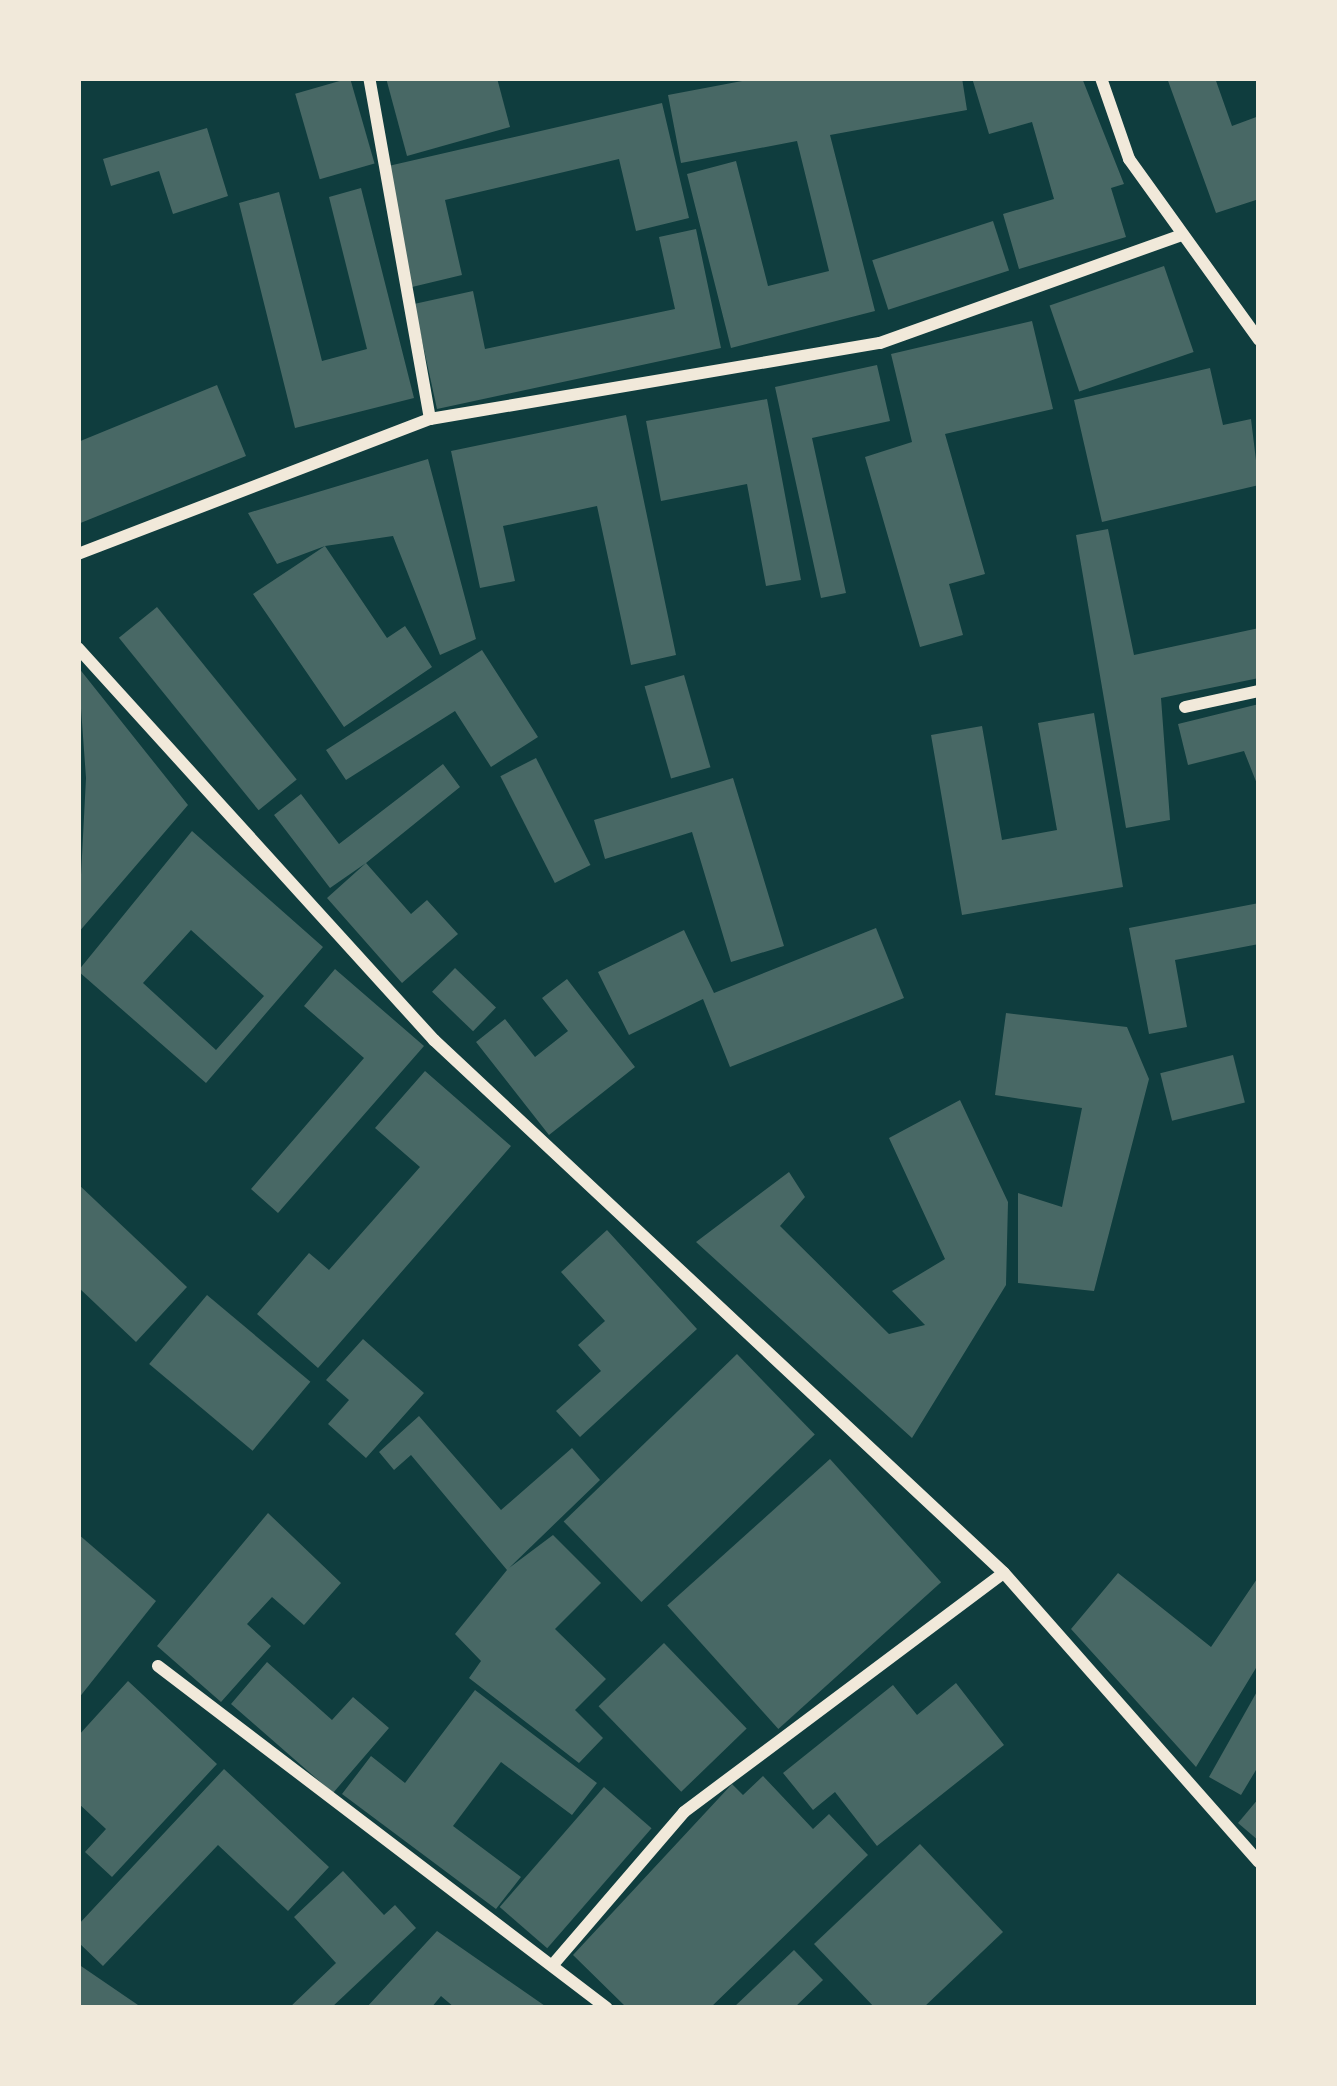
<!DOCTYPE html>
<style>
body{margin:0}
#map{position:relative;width:1337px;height:2086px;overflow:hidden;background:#0f3d3e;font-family:Rubik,sans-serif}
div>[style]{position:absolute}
.building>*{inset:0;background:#486865;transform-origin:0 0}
.minor>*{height:12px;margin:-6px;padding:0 6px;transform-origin:6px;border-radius:6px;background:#f1e9da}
span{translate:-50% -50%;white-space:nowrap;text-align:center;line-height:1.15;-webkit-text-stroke:12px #f1e9da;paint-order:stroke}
.frame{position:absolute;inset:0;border:81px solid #f1e9da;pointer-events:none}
</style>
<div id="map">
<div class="building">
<i style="left:350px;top:78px;width:89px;height:57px;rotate:74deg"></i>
<i style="clip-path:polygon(386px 78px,497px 78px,510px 127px,407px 156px)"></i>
<i style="clip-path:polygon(758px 78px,962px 78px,967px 110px,830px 135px,875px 311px,731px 348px,687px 174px,736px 161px,768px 286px,829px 271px,797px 141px,681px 163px,668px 95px)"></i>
<i style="clip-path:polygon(972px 78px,1082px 78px,1124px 184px,1111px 188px,1126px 237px,1019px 269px,1003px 214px,1054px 199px,1032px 122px,989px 134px)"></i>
<i style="clip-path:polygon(1167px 78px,1215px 78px,1232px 126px,1259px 116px,1259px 199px,1216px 213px)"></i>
<i style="clip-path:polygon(662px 103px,689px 218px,636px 231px,619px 159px,445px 200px,462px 275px,412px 287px,384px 167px)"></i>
<i style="clip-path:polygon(207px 128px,228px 196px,173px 214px,159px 171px,111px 186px,103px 159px)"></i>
<i style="clip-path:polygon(361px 188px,414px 398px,295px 428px,239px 203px,279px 192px,322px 361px,367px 349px,329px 197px)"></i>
<i style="left:993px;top:221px;width:52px;height:127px;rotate:72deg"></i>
<i style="clip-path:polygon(696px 229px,721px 348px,437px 409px,414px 304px,473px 291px,485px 349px,675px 309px,659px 237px)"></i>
<i style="left:1164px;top:266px;width:91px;height:121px;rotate:71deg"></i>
<i style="clip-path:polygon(1032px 321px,1053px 409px,945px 434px,985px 574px,949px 584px,963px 635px,920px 647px,865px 457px,912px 442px,891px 354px)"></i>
<i style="clip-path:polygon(877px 365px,890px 421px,812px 438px,846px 593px,821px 598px,775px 387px)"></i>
<i style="clip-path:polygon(1210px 368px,1223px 425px,1251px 419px,1259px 485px,1102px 522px,1074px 400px)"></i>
<i style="clip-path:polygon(217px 385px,246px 456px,78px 524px,78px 442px)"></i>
<i style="clip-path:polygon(767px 399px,801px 580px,766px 586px,747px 484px,661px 501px,646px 421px)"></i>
<i style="clip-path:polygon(626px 415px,676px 655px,631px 665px,597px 506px,503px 526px,515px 581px,480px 588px,451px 451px)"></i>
<i style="clip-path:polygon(428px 459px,476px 639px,440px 655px,393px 536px,325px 546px,387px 638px,405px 626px,432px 667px,344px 727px,253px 594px,325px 546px,277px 564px,248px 513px)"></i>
<i style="clip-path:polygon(1108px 529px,1134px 655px,1259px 628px,1259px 678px,1161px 698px,1170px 820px,1126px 828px,1076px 535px)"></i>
<i style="left:157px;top:607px;width:222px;height:49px;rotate:51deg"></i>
<i style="clip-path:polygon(482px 650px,538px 737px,491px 767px,455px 711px,346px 780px,326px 750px)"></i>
<i style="clip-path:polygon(78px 667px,188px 805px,78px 933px,86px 778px)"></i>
<i style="left:684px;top:675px;width:96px;height:41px;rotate:74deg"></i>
<i style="clip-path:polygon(1259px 704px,1259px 789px,1244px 751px,1188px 765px,1178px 724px)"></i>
<i style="clip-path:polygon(1094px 713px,1123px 887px,962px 915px,931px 735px,982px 726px,1002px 840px,1057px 830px,1038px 723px)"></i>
<i style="left:536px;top:758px;width:120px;height:40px;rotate:63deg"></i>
<i style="clip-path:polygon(443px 764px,460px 787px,366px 863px,411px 914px,427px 900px,458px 934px,402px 983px,327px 898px,366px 863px,330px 888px,274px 815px,301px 794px,339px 844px)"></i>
<i style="clip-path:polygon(733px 778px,784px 946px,731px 962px,692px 832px,605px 859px,594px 820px)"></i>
<i style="clip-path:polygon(evenodd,192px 831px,323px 947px,206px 1083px,78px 971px,192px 831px,191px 930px,264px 996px,216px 1050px,143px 983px,191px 930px)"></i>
<i style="clip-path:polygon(1259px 903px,1259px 944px,1175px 960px,1187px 1027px,1149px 1034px,1129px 928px)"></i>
<i style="clip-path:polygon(876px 928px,904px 998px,730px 1067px,703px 999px,629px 1035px,598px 972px,684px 930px,714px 993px)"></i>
<i style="left:455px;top:968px;width:57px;height:33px;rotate:44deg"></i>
<i style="clip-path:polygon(335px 969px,424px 1046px,278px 1213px,251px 1189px,364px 1058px,304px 1006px)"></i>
<i style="clip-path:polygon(567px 979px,635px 1067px,549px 1135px,476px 1042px,505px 1019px,535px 1057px,568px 1031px,542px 998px)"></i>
<i style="clip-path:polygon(1006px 1013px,1127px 1027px,1149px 1079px,1094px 1291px,1018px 1283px,1018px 1193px,1062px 1207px,1082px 1108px,995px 1095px)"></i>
<i style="left:1233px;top:1055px;width:49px;height:75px;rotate:76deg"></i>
<i style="clip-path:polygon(425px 1071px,511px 1146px,318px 1368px,257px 1314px,309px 1253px,329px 1270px,420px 1167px,375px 1128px)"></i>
<i style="clip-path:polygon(960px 1100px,1008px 1202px,1006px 1285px,912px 1438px,696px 1242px,789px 1172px,805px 1197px,780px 1226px,889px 1334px,925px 1325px,892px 1291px,945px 1259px,889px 1138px)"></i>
<i style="clip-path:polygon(78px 1184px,187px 1287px,136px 1342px,78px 1287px)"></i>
<i style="clip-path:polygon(607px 1230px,697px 1329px,580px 1437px,556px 1411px,601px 1371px,578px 1345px,605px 1321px,561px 1272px)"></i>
<i style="left:207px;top:1295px;width:135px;height:90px;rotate:40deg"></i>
<i style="clip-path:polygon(363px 1339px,424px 1393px,366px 1458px,328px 1424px,349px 1400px,326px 1380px)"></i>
<i style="left:737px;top:1354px;width:112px;height:241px;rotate:46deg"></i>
<i style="clip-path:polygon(419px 1416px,501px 1510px,572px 1448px,600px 1480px,509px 1568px,553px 1535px,601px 1583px,555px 1629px,606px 1679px,575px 1710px,603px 1738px,579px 1763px,469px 1678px,481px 1661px,455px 1634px,507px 1570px,411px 1455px,394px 1470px,379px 1452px)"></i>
<i style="left:830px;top:1459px;width:166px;height:219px;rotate:48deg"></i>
<i style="clip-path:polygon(268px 1513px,341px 1583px,304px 1625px,272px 1597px,247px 1624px,271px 1646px,221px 1702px,157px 1646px)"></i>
<i style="clip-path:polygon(78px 1534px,156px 1601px,78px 1699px)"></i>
<i style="clip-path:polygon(1118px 1573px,1211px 1647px,1259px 1576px,1259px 1663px,1196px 1767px,1071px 1629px)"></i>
<i style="left:664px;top:1643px;width:119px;height:91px;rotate:46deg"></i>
<i style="clip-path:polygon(267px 1662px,332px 1720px,353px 1697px,389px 1728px,333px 1793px,231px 1704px)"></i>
<i style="clip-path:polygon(128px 1681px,217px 1764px,112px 1877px,85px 1852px,106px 1829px,78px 1803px,78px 1736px)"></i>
<i style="clip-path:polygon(956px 1683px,1004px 1745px,877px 1846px,835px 1792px,813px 1810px,783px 1773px,893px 1685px,917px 1715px)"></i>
<i style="clip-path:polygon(1259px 1688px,1259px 1765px,1241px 1795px,1209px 1777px)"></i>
<i style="clip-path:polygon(475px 1690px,597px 1783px,572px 1815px,501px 1762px,453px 1826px,521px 1877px,496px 1909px,342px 1794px,371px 1756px,405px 1783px)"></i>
<i style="clip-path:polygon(224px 1769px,329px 1867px,288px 1911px,218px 1845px,103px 1966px,78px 1942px,78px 1925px)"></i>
<i style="clip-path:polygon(763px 1776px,813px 1829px,829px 1814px,868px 1855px,710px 2008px,627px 2008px,573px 1955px,732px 1784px,743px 1795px)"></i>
<i style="left:604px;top:1787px;width:63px;height:159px;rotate:41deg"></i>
<i style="clip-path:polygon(1259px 1798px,1259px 1841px,1238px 1823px)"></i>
<i style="clip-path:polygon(920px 1844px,1003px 1932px,923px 2008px,875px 2008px,814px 1944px)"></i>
<i style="clip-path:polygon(343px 1871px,384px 1915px,395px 1905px,416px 1928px,331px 2008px,289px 2008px,336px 1963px,294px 1917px)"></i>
<i style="clip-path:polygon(437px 1931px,548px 2008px,455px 2008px,441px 1996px,431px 2008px,366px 2008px)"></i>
<i style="clip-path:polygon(794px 1950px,823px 1980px,794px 2008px,733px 2008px)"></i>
<i style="clip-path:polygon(78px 1964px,138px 2005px,137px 2008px,78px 2008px)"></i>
</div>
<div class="minor">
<i style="left:1101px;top:78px;width:86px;rotate:70.9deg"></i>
<i style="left:1129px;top:159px;width:223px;rotate:54.3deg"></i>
<i style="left:430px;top:419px;width:456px;rotate:-9.6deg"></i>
<i style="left:880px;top:343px;width:318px;rotate:-19.7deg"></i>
<i style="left:78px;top:554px;width:377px;rotate:-21deg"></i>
<i style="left:430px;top:419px;width:346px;rotate:-100.1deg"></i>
<i style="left:78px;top:648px;width:530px;rotate:47.76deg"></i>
<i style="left:434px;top:1040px;width:780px;rotate:43.08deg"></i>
<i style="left:1004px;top:1573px;width:385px;rotate:48.6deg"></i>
<i style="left:1185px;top:707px;width:76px;rotate:-12.2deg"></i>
<i style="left:158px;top:1666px;width:564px;rotate:37.3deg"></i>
<i style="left:556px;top:1961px;width:196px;rotate:-49.3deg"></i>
<i style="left:684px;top:1812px;width:399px;rotate:-36.8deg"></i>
</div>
<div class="frame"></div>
</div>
